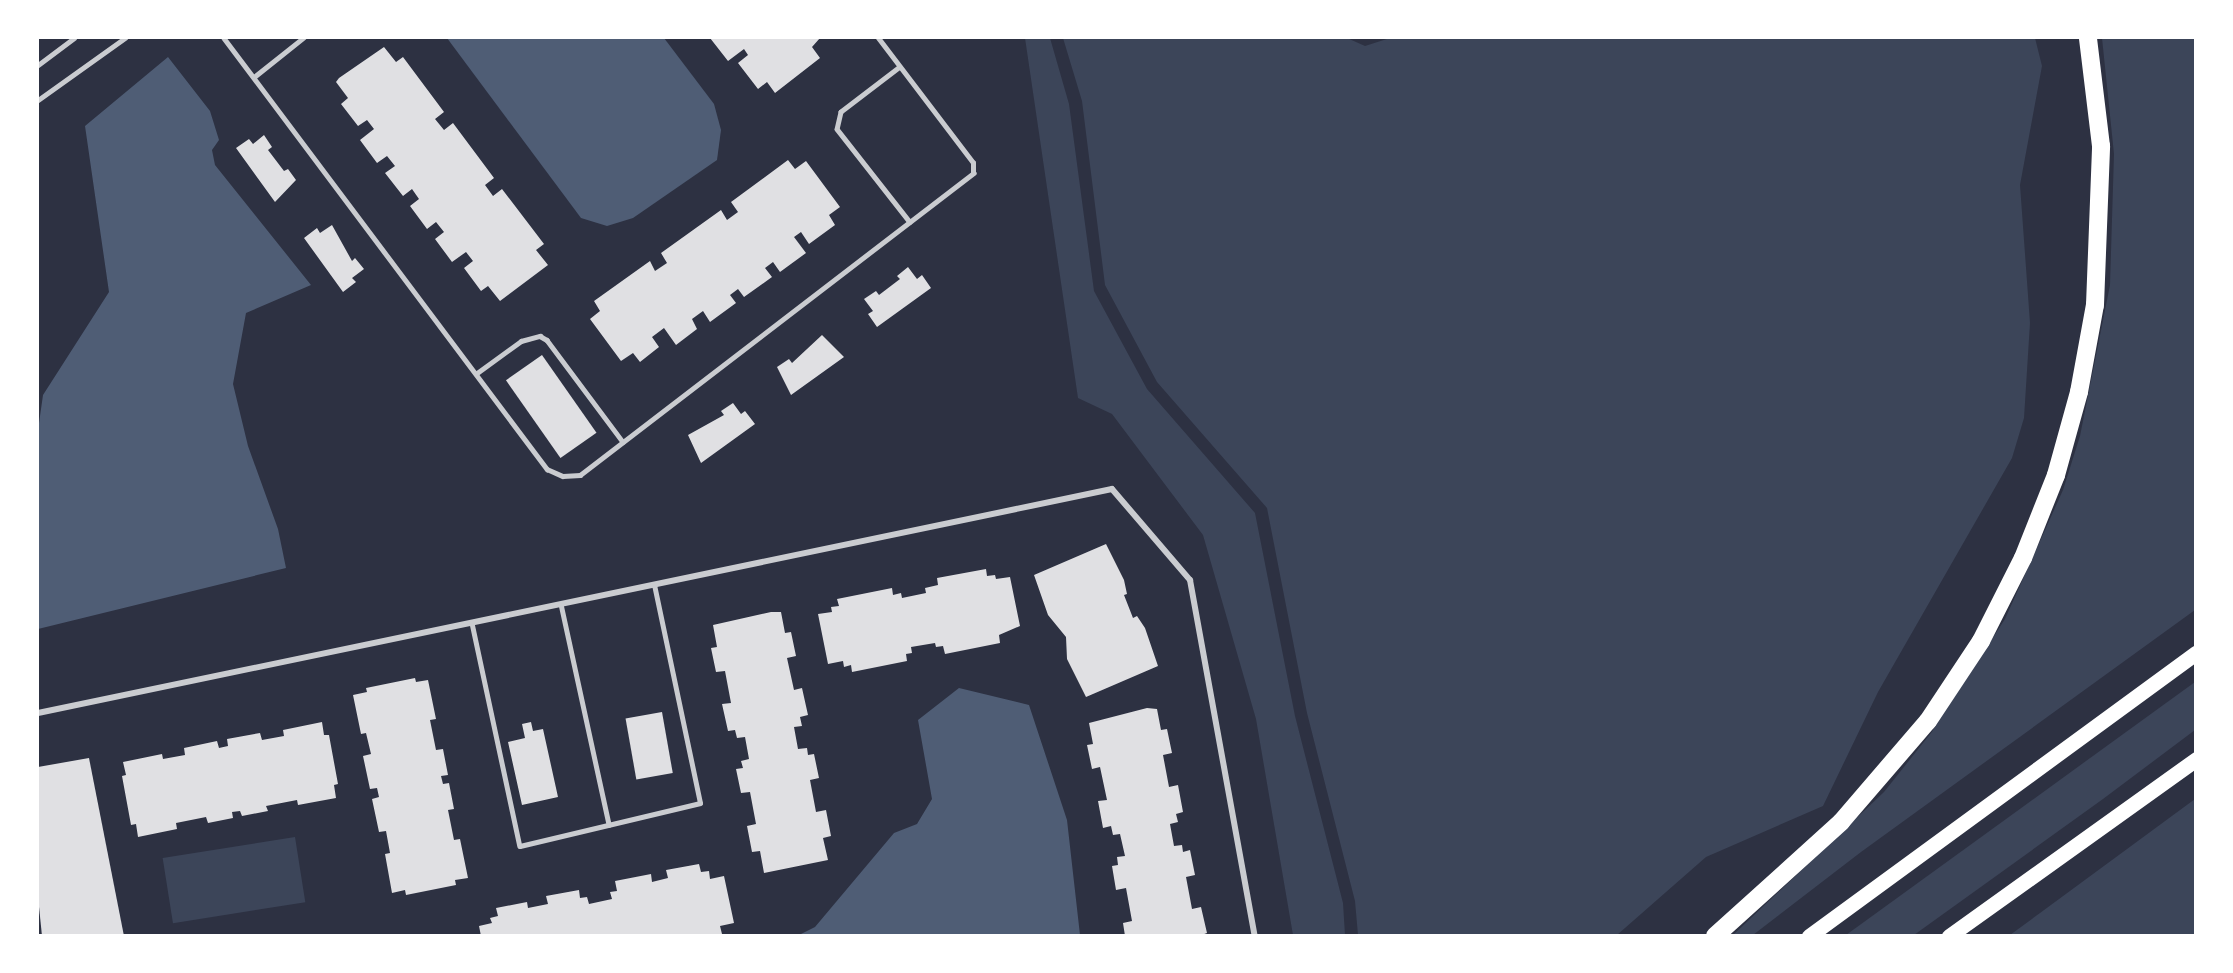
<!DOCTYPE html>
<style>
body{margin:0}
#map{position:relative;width:2233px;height:973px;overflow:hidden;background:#2d3142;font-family:Cabin,sans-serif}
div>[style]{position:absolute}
.green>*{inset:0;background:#3c4559;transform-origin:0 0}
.water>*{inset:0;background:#4f5d75}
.building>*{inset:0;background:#e0e0e3;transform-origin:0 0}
.service>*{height:4.5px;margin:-2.25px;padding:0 2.25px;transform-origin:2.25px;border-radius:2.25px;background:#caccd0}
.minor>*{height:6px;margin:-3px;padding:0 3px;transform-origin:3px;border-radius:3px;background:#caccd0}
.primary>*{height:15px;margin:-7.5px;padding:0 7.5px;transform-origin:7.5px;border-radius:7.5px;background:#fff}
.motorway>*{height:18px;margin:-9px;padding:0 9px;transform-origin:9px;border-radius:9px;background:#fff}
span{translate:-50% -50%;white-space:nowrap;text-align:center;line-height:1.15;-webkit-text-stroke:6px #fff;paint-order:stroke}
.frame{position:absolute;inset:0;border:39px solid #fff;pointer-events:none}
</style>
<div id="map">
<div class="green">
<i style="clip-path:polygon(1025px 38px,1050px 38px,1069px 104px,1094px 291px,1147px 389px,1255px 513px,1295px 716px,1343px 903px,1345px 935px,1293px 935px,1256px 719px,1203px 535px,1112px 414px,1078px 398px)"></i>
<i style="clip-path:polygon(1063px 38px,1347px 38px,1365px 46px,1390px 38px,2035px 38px,2042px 66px,2020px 185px,2030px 323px,2024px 418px,2012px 458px,1878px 692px,1823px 806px,1706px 857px,1617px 935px,1358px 935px,1355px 901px,1307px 713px,1267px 508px,1157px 382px,1105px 285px,1082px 101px)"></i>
<i style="clip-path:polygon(2102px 38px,2195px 38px,2195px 610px,1861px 852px,1753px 935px,1732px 936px,1884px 792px,1931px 733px,2005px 619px,2063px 490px,2080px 436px,2110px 285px,2114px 154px)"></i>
<i style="clip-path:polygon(2195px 682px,2195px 730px,2103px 799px,1914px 935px,1846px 935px)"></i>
<i style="clip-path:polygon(2195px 799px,2195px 935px,2010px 935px,2040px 913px)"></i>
<i style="left:295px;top:837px;width:66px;height:134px;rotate:81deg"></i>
</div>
<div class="water">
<i style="clip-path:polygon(447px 38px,664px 38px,714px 104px,721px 130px,717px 160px,633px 218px,607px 226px,581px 218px)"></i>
<i style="clip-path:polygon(168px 57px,210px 111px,219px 140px,212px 150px,215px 165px,311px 285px,246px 313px,233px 384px,248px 446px,278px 529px,286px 568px,38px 629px,38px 430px,43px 395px,109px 292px,85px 126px)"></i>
<i style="clip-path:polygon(959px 688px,1029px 705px,1067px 820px,1080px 935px,799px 935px,815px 927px,894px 833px,917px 824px,932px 799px,918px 720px)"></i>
</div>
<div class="building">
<i style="clip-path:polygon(710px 38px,820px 38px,812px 47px,820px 58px,775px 93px,767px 82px,758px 89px,738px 63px,748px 55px,744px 49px,728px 61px)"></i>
<i style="clip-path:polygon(384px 47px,396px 62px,403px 57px,444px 112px,435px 119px,444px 130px,453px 123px,494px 178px,485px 185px,493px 196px,502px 189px,544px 244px,536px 250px,548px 265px,500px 301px,488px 286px,481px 291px,464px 268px,473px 261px,466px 252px,452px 262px,435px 239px,444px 232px,436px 222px,427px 229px,410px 206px,419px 199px,412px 189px,403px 196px,385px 173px,395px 166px,387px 156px,377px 163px,360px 140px,374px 129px,367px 120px,358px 126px,341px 104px,348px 98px,336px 82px,339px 78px)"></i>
<i style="clip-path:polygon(264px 135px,272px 147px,268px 150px,284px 171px,288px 169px,296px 180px,275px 202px,236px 148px,249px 139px,253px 144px)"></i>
<i style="clip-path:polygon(788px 160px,795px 169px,806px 161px,840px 207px,829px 215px,835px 225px,809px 244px,801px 232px,794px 237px,806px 253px,780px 272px,773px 262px,765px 268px,772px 277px,744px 297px,738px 289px,730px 295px,736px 303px,710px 322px,703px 311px,692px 319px,697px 329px,676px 345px,664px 328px,652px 337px,659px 347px,640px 362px,633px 353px,621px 361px,590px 319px,600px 311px,594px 301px,650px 261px,655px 271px,667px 263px,661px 253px,721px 210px,727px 220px,738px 212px,731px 202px)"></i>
<i style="clip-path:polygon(332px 225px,352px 261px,355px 258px,364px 269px,352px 278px,356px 282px,343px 292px,304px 238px,317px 228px,320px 233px)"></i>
<i style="clip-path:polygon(908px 267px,917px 279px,922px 275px,931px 288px,877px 327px,868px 314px,873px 311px,864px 299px,876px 291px,879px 295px,900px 279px,897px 276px)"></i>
<i style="clip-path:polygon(822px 335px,844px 357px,791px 395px,777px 367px,789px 359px,792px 363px)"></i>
<i style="left:542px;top:355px;width:95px;height:44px;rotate:55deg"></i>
<i style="clip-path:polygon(733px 403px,741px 414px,745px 411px,755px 424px,701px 463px,688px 435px,724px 415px,721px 411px)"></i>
<i style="clip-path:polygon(1106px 544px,1124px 580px,1127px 594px,1124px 595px,1133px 618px,1137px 616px,1145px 628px,1158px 666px,1086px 697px,1067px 659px,1066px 637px,1048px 615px,1034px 575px)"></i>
<i style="clip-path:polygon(986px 569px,987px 576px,995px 575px,996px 579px,1010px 577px,1020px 626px,999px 635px,1000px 643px,945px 654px,943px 646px,936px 647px,935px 643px,911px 647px,912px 653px,906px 654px,907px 661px,852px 672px,851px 665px,844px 667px,843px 661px,828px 664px,818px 614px,832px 612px,831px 607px,839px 606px,837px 599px,892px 588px,893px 595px,901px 593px,902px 598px,926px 593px,925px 588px,938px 585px,937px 578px)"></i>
<i style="clip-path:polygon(771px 612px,781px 612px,785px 633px,791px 632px,796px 656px,787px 658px,794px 690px,802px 688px,808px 715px,800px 717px,802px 726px,794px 727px,798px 749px,807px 748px,808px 755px,814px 754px,819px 778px,810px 780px,816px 812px,826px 810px,831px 836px,823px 838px,828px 860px,764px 873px,760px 851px,752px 852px,747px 826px,756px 824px,750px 792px,741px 793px,736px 769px,743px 768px,741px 761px,749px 759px,745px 737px,737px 738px,735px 730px,728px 731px,722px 704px,731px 703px,725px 671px,716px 672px,711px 648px,717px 647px,713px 625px)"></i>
<i style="clip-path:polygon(415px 678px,416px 682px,428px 680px,436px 719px,430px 720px,436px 750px,443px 749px,448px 775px,441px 776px,443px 784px,449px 783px,454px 809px,448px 810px,454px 840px,460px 839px,468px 878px,455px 880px,456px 885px,406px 895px,405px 890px,392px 893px,385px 854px,390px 853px,386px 831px,379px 832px,372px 799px,379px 797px,377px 788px,370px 789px,363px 756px,371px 754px,366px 733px,361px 734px,353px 695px,367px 692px,366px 688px)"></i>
<i style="clip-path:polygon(1147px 708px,1157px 709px,1161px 730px,1167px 729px,1172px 753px,1163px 755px,1169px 787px,1178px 785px,1183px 812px,1176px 814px,1178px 822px,1170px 824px,1174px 846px,1182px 845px,1183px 852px,1190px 850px,1195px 875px,1186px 877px,1192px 909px,1201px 907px,1207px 933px,1199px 936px,1125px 936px,1123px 923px,1132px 921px,1126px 888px,1116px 890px,1112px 866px,1118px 865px,1117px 857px,1125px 856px,1120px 834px,1113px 835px,1111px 826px,1103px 828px,1098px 801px,1107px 800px,1100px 767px,1092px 769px,1087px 745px,1093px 744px,1089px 723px)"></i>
<i style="left:662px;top:712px;width:62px;height:37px;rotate:80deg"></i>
<i style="clip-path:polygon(322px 722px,324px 735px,329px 735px,338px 784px,334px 785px,336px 798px,298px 805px,297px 800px,266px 806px,268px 811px,242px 816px,240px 811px,232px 812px,233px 818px,208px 823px,206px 817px,176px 823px,177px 829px,138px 837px,136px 824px,131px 825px,122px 776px,126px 775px,123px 762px,162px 754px,163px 759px,185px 755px,184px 748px,217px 741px,219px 748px,228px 746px,227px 739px,260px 733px,262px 740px,284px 736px,283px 730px)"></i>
<i style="clip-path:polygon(531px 722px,533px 731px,543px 729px,558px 797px,522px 805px,508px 742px,525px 738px,522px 724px)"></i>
<i style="clip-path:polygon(89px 758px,124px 936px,42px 936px,38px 897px,38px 767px)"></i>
<i style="clip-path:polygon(699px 864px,701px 872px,709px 871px,710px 879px,724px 876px,734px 923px,720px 926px,722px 934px,481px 936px,479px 926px,492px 923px,490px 918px,498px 916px,496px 908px,527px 902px,528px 908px,548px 904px,546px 896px,579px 890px,580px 898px,587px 897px,589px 904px,612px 899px,610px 892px,617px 891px,615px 881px,651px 874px,652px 882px,668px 878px,666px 870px)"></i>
</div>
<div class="service">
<i style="left:224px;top:38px;width:539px;rotate:53.15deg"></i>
<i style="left:547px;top:469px;width:17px;rotate:24deg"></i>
<i style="left:563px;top:476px;width:17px;rotate:-3deg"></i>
<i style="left:580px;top:475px;width:496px;rotate:-37.5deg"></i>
<i style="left:973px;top:173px;width:10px;rotate:-90deg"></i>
<i style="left:973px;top:163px;width:157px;rotate:-127.2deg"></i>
<i style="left:38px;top:65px;width:45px;rotate:-36.9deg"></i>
<i style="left:900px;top:67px;width:74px;rotate:142.7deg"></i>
<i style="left:841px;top:112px;width:17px;rotate:103deg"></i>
<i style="left:837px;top:129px;width:118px;rotate:51.9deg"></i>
<i style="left:254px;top:77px;width:63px;rotate:-38.5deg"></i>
<i style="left:38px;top:100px;width:107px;rotate:-35.5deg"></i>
<i style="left:477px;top:373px;width:54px;rotate:-36deg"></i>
<i style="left:521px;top:341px;width:20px;rotate:-15deg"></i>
<i style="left:540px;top:336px;width:8px;rotate:30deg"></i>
<i style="left:547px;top:340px;width:127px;rotate:53.3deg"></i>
<i style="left:561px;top:604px;width:226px;rotate:77.7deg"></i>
<i style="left:472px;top:623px;width:228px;rotate:77.9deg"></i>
<i style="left:520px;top:846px;width:185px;rotate:-13.4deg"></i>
<i style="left:700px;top:803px;width:223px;rotate:-101.9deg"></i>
</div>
<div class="minor">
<i style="left:38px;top:713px;width:1097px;rotate:-11.78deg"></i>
<i style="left:1112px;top:489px;width:120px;rotate:49.4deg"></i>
<i style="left:1190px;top:580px;width:362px;rotate:79.7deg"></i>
</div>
<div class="primary">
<i style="left:1809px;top:936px;width:479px;rotate:-36.2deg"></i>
<i style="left:1949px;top:936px;width:304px;rotate:-35.6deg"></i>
</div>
<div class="motorway">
<i style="left:1715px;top:936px;width:170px;rotate:-42.1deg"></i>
<i style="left:1841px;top:822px;width:133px;rotate:-49.3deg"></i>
<i style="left:1928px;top:721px;width:96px;rotate:-56.5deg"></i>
<i style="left:1981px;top:641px;width:93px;rotate:-63.2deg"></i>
<i style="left:2023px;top:558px;width:89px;rotate:-68.3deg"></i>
<i style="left:2056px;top:475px;width:86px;rotate:-74.5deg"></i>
<i style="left:2079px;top:392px;width:88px;rotate:-79.6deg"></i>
<i style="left:2095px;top:305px;width:159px;rotate:-87.8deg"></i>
<i style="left:2101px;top:146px;width:109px;rotate:-96.9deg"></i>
</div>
<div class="frame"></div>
</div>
